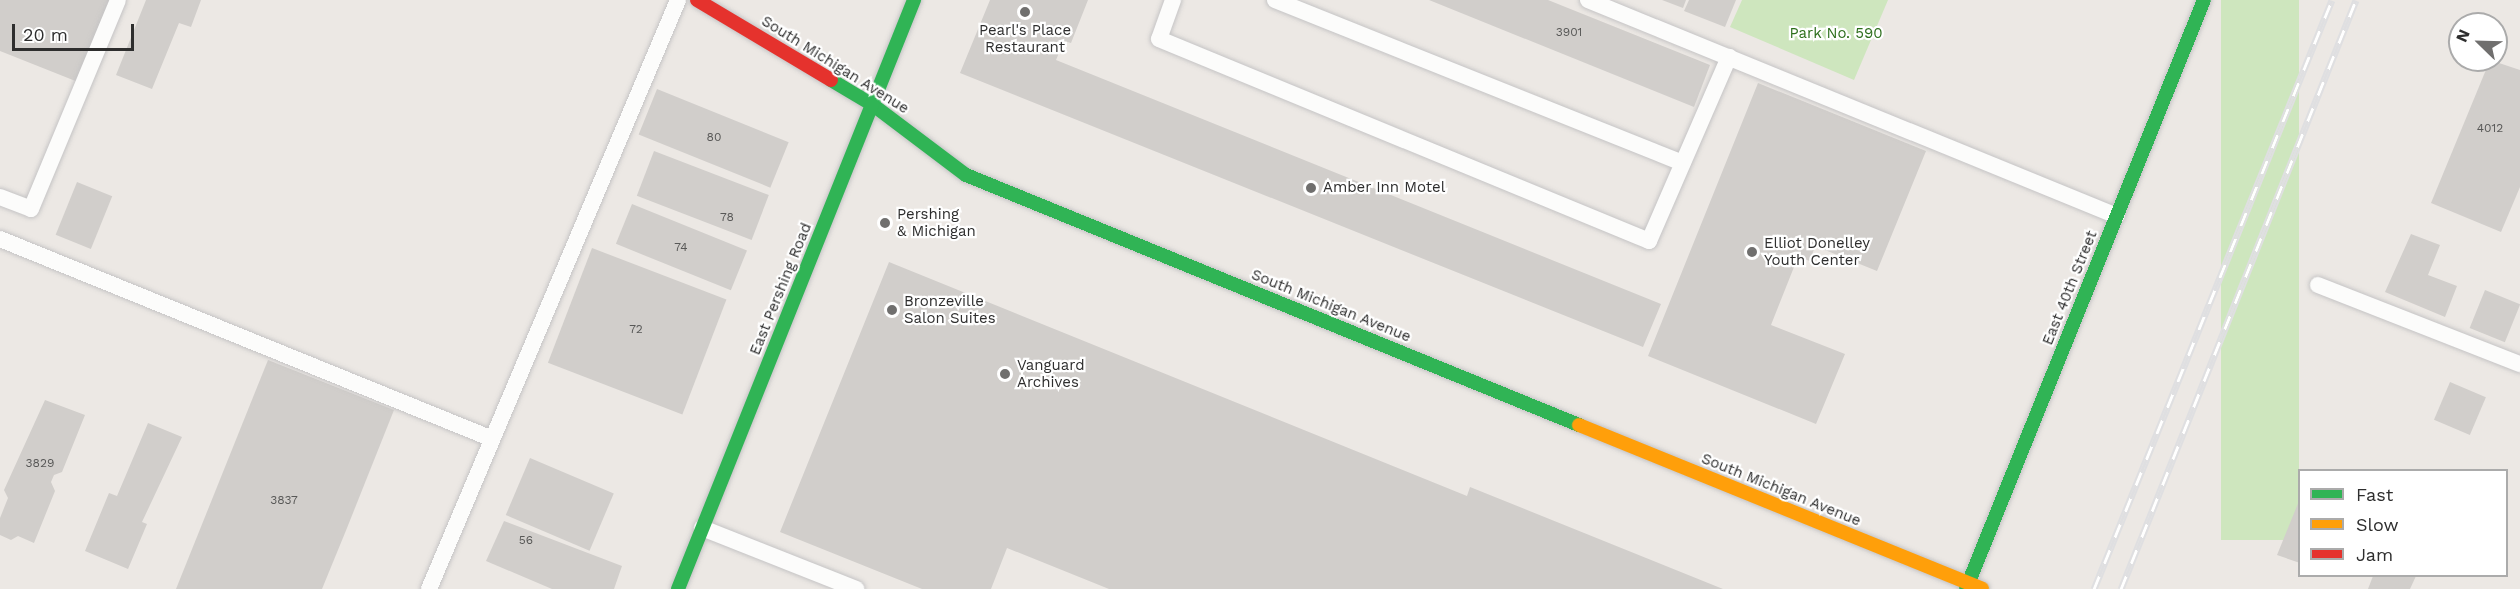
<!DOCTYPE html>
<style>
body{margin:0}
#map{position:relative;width:2520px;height:589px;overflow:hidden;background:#ece8e4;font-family:"Work Sans",sans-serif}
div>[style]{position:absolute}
.green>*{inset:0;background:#cee6be;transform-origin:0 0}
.building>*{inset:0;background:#d1cecb;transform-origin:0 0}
.roads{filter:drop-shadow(0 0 2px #c5c4c5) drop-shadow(0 0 2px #c5c4c5)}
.lane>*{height:16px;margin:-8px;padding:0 8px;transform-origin:8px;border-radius:8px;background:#fcfcfb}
.fast>*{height:14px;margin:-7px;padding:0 7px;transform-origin:7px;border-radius:7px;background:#30b455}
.slow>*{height:14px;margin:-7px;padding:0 7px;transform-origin:7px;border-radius:7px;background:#ff9f0a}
.jam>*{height:14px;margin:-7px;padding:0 7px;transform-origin:7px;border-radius:7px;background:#e5322d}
.rail>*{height:7px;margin-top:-3.5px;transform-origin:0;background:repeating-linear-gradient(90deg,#fff 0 14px,#dfdfe1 0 28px);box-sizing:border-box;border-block:2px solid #dfdfe1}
.dots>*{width:16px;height:16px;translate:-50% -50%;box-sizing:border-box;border:3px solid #fff;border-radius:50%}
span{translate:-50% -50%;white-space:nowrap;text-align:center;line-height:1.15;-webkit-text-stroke:4.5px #fff;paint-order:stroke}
.number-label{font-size:12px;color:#585857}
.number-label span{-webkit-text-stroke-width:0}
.poi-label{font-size:15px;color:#2e2e2e}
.left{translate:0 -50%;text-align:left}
.park-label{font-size:15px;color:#2c6e1b}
.street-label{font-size:15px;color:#2e2e2e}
.legend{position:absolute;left:2298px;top:469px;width:210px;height:108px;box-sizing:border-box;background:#fff;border:2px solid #ababab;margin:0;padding:8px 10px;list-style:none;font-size:18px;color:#2e2e2e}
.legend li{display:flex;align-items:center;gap:12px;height:30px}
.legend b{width:30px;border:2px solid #ababab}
.north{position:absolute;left:2448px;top:12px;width:60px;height:60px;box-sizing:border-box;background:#fff;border:2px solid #ababab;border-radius:50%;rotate:293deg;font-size:16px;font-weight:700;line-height:24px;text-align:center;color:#2e2e2e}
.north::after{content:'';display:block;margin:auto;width:21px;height:27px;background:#706f6e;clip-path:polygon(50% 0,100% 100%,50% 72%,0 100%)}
.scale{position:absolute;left:12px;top:24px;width:122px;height:27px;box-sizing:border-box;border:3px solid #2e2e2e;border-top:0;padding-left:8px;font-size:18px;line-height:21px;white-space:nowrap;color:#2e2e2e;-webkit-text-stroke:4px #fff;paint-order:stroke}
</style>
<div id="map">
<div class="green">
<i style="clip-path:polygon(1742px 0,1888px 0,1854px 80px,1730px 27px)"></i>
<i style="left:2221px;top:0;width:78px;height:540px"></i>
</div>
<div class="building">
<i style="clip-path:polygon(0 0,111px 0,78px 82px,0 51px)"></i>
<i style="clip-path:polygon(146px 0,201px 0,191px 27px,179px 23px,152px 89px,116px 75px)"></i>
<i style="clip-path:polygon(990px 0,1088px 0,1071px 43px,1064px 41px,1056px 60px,1661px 304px,1643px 347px,960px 73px)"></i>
<i style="clip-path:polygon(1429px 0,1548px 0,1710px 65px,1694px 107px)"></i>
<i style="clip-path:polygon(1662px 0,1686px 0,1683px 8px)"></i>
<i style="clip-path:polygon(1689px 0,1736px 0,1725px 27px,1684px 11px)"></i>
<i style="clip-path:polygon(2490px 60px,2520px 70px,2520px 187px,2501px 232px,2431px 203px)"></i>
<i style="clip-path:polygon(1758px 83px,1926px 151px,1877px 271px,1815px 246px,1810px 261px,1798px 257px,1771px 325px,1845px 354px,1816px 424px,1648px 356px)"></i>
<i style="left:657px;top:89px;width:142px;height:49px;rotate:22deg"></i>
<i style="left:654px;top:151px;width:123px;height:48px;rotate:21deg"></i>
<i style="left:77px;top:182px;width:38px;height:57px;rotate:22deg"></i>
<i style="left:632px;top:204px;width:124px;height:43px;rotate:22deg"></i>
<i style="clip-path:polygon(2411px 234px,2440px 245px,2428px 275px,2457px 286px,2445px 317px,2385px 292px)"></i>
<i style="left:592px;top:248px;width:144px;height:123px;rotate:21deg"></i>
<i style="clip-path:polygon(889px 262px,1467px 496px,1470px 487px,1723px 589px,1109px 589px,1007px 548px,991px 589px,922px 589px,780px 532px)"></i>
<i style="left:2485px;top:290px;width:38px;height:41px;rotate:22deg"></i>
<i style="clip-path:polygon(268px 360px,394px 410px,347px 528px,322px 589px,176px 589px)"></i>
<i style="left:2450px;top:382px;width:39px;height:41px;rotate:23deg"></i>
<i style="clip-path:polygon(45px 400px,85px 415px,62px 472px,54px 475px,51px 482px,55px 491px,34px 543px,18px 536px,11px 540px,0 535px,0 518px,8px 498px,4px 490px)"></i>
<i style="clip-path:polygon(148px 423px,182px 437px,142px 522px,147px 524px,128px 569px,85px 551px,109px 493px,117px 496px)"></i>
<i style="left:530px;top:458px;width:91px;height:62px;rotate:23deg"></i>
<i style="clip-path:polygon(2299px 501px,2300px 501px,2300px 563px,2277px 555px)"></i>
<i style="clip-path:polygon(504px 521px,622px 566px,614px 589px,552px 589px,486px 561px)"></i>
<i style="clip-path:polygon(2373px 576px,2416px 576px,2410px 589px,2368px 589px)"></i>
</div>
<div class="roads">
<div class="lane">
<i style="left:1173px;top:0;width:41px;rotate:109.7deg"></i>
<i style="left:1159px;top:39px;width:530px;rotate:22.4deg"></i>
<i style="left:1649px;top:241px;width:201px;rotate:-66.5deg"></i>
<i style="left:1275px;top:0;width:439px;rotate:21.8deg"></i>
<i style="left:1588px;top:0;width:571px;rotate:22.21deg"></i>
<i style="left:0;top:197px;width:33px;rotate:21deg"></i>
<i style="left:31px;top:209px;width:226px;rotate:-67.4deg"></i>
<i style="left:0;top:239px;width:529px;rotate:22.1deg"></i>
<i style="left:2318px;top:285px;width:217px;rotate:21.4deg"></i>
<i style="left:702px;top:528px;width:166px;rotate:21.6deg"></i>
<i style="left:429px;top:589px;width:639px;rotate:-67.08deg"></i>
</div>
<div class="fast">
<i style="left:831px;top:80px;width:49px;rotate:30.8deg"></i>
<i style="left:873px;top:105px;width:116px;rotate:37deg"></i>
<i style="left:966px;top:175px;width:662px;rotate:22.19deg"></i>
<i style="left:678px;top:589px;width:635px;rotate:-68.17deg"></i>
<i style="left:1966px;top:589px;width:635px;rotate:-68deg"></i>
</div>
<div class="slow">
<i style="left:1579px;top:425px;width:435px;rotate:22.1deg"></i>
</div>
<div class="jam">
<i style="left:697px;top:0;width:156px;rotate:30.8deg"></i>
</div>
</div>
<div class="rail">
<i style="left:2094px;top:589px;width:635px;rotate:-68deg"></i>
<i style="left:2121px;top:589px;width:634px;rotate:-68.25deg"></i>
</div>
<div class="dots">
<i style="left:1025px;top:12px;background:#706f6e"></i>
<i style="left:1311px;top:188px;background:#706f6e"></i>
<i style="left:885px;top:223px;background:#706f6e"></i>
<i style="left:1752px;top:252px;background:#706f6e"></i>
<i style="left:892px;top:310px;background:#706f6e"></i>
<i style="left:1005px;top:374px;background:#706f6e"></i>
</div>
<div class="number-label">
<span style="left:1569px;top:33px">3901</span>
<span style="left:2490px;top:129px">4012</span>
<span style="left:714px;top:138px">80</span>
<span style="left:727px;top:218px">78</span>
<span style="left:681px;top:248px">74</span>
<span style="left:636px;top:330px">72</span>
<span style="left:40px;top:464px">3829</span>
<span style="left:284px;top:501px">3837</span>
<span style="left:526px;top:541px">56</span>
</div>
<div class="poi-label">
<span style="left:1025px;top:39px">Pearl's Place<br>Restaurant</span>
<span class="left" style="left:1323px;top:188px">Amber Inn Motel</span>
<span class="left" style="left:897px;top:223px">Pershing<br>&amp; Michigan</span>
<span class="left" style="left:1764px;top:252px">Elliot Donelley<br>Youth Center</span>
<span class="left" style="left:904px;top:310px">Bronzeville<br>Salon Suites</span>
<span class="left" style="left:1017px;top:374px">Vanguard<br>Archives</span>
</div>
<div class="park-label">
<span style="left:1836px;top:34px">Park No. 590</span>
</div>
<div class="street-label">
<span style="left:835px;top:65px;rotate:32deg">South Michigan Avenue</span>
<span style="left:2070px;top:288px;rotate:-68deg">East 40th Street</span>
<span style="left:781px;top:289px;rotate:-68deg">East Pershing Road</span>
<span style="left:1331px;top:306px;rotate:22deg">South Michigan Avenue</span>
<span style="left:1781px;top:490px;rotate:22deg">South Michigan Avenue</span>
</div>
<ul class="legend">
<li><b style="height:8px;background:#30b455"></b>Fast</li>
<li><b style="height:8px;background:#ff9f0a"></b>Slow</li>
<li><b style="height:8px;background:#e5322d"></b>Jam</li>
</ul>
<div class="north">N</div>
<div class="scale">20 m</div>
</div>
